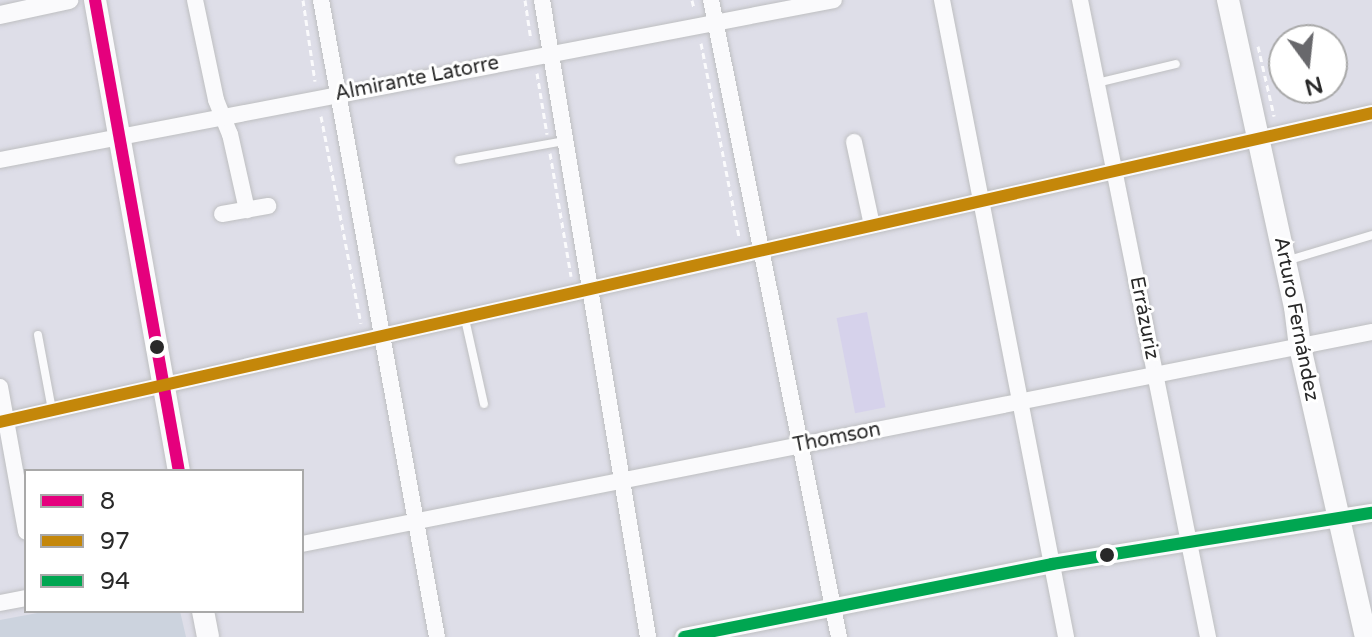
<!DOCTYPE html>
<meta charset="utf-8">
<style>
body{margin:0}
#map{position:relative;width:1372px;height:637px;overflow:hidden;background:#dedee8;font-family:"Varela Round",sans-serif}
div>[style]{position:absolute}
.education>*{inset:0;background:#d6d2eb;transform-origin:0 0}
.medical>*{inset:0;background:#ccd3de}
.path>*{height:3px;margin-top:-1.5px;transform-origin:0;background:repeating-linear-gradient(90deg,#fafafc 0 6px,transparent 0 10px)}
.roads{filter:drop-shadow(0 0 2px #bebfc1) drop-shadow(0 0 2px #bebfc1)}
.service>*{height:8px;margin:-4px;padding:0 4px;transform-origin:4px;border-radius:4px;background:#fafafc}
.minor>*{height:16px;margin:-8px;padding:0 8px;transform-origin:8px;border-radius:8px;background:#fafafc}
.tertiary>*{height:18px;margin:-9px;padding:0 9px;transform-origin:9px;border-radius:9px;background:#fafafc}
.secondary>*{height:22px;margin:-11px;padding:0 11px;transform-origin:11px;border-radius:11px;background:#fafafc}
.bus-1>*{height:12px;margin:-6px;padding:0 6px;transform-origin:6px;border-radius:6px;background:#e5007d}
.bus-2>*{height:12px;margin:-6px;padding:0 6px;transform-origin:6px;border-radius:6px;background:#c4870a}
.bus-3>*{height:12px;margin:-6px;padding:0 6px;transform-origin:6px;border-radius:6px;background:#00a651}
.dots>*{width:22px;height:22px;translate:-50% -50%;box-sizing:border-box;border:4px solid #fff;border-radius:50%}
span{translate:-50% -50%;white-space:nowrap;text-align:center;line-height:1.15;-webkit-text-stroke:6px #fff;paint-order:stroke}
.street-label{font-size:20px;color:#292929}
.legend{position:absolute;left:24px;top:469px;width:280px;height:144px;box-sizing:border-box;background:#fff;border:2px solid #a9a9a9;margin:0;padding:10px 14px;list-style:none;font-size:24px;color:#292929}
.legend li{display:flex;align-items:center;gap:16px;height:40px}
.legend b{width:40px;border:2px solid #a9a9a9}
.north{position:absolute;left:1268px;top:24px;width:80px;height:80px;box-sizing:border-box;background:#fff;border:2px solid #a9a9a9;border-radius:50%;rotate:165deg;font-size:22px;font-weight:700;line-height:32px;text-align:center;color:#292929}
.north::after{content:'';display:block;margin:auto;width:28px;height:36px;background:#68686c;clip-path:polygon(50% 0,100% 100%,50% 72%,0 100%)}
</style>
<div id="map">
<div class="education">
<i style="left:867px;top:312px;width:97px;height:31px;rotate:79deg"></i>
</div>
<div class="medical">
<i style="clip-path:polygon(48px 611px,180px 611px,186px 637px,0 637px,0 620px)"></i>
</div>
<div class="path">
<i style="left:303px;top:0;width:82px;rotate:81.6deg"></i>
<i style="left:525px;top:0;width:40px;rotate:81.5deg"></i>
<i style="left:692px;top:0;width:8px;rotate:76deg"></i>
<i style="left:701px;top:43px;width:198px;rotate:78.9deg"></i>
<i style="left:1258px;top:46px;width:72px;rotate:77.1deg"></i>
<i style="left:537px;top:73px;width:62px;rotate:80.7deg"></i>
<i style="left:321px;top:116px;width:211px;rotate:79.1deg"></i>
<i style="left:550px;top:153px;width:125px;rotate:80.3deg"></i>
</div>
<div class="roads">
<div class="service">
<i style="left:1097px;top:83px;width:81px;rotate:-13.5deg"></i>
<i style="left:459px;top:160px;width:108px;rotate:-10.2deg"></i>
<i style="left:1286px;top:261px;width:90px;rotate:-16.8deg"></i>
<i style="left:465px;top:319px;width:87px;rotate:77.4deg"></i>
<i style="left:38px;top:335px;width:76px;rotate:79.4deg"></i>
</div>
<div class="minor">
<i style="left:195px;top:0;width:102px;rotate:78.1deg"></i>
<i style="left:216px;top:100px;width:37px;rotate:68deg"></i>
<i style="left:230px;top:134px;width:78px;rotate:77.4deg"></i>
<i style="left:321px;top:0;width:647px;rotate:79.68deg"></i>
<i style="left:542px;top:0;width:646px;rotate:80.55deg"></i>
<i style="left:711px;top:0;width:650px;rotate:78.64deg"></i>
<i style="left:942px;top:0;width:649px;rotate:78.98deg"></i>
<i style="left:1080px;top:0;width:650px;rotate:78.64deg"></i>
<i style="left:854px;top:142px;width:85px;rotate:77.8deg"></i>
<i style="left:0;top:160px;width:849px;rotate:-10.86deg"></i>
<i style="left:222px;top:214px;width:47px;rotate:-9.9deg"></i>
<i style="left:0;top:387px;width:147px;rotate:79.8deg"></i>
<i style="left:0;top:422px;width:1406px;rotate:-12.69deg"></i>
<i style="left:302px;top:544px;width:1091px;rotate:-11.21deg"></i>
<i style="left:0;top:603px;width:26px;rotate:-11deg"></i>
</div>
<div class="tertiary">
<i style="left:0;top:15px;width:71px;rotate:-12.3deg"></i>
<i style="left:684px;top:637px;width:375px;rotate:-11.2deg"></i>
<i style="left:1052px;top:564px;width:324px;rotate:-9.1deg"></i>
</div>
<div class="secondary">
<i style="left:95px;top:0;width:478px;rotate:79.9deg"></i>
<i style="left:1228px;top:0;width:314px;rotate:77.7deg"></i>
<i style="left:1295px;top:307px;width:40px;rotate:82.9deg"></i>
<i style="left:1300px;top:347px;width:297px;rotate:77.2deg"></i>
<i style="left:203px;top:611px;width:26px;rotate:79deg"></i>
</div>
</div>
<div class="bus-1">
<i style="left:95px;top:0;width:478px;rotate:79.9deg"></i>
</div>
<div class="bus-2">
<i style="left:0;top:422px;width:1406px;rotate:-12.69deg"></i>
</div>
<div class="bus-3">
<i style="left:684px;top:637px;width:375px;rotate:-11.2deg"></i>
<i style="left:1052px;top:564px;width:324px;rotate:-9.1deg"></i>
</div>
<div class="dots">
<i style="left:157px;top:347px;background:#292929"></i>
<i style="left:1107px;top:555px;background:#292929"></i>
</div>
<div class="street-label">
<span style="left:417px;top:79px;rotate:-11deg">Almirante Latorre</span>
<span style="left:1144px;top:318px;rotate:79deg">Errázuriz</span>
<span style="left:1296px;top:319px;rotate:79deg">Arturo Fernández</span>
<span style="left:837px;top:438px;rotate:-11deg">Thomson</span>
</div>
<ul class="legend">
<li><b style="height:10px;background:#e5007d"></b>8</li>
<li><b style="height:10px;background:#c4870a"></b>97</li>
<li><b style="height:10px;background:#00a651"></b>94</li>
</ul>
<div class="north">N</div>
</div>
